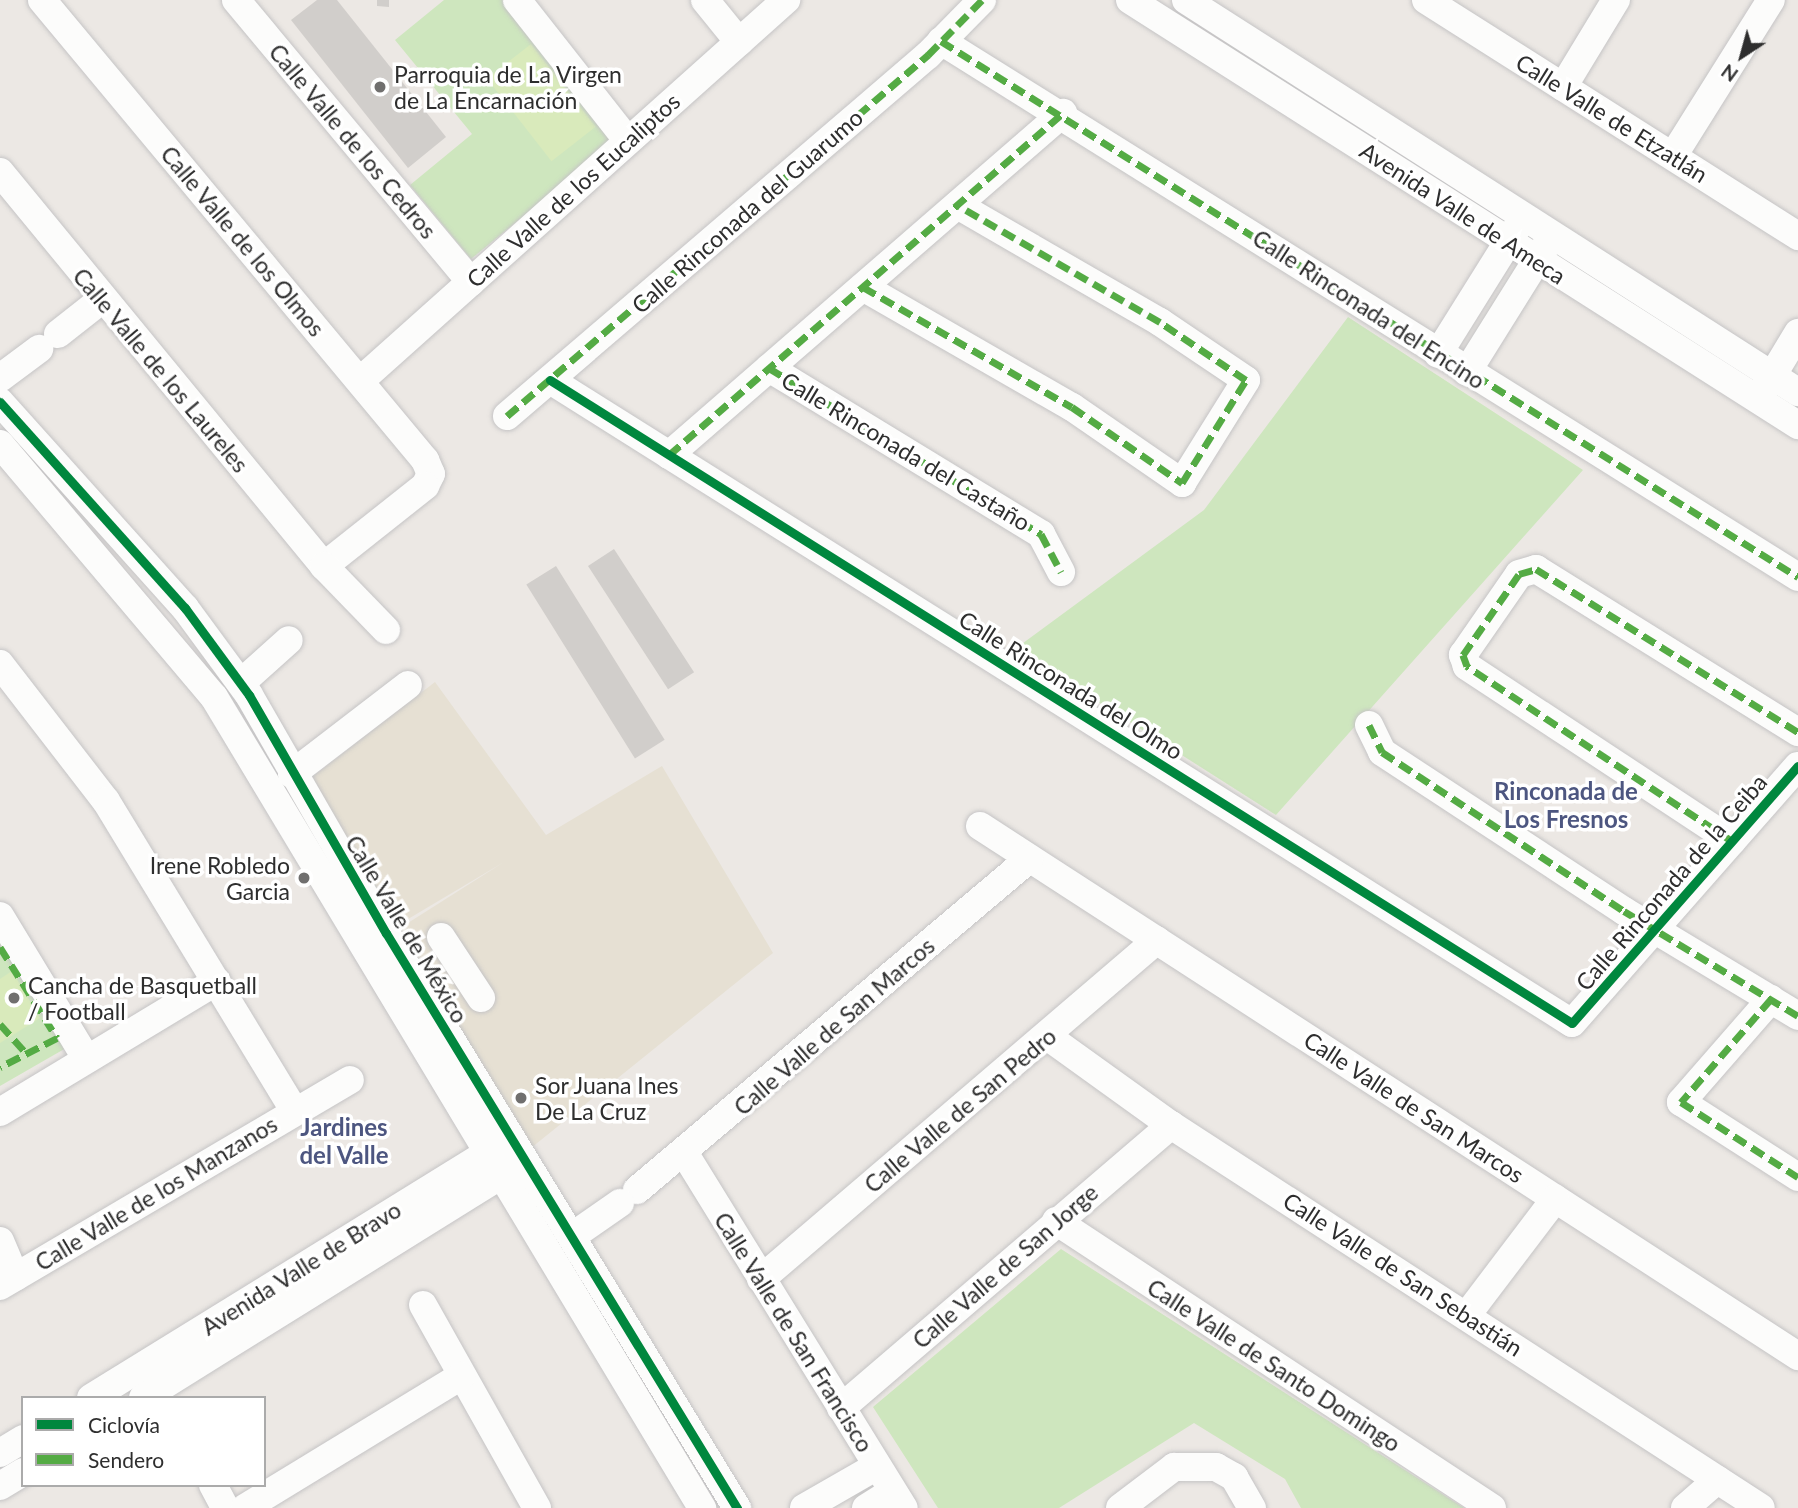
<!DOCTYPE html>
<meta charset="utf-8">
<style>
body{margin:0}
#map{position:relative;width:1798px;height:1508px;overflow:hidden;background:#ece8e4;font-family:Lato,sans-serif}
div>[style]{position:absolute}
.education>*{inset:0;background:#e6e0d3}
.green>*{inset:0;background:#cee6be}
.pitch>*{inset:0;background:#d9eabb;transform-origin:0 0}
.building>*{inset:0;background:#d1cecb;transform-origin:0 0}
.roads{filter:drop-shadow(0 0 2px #c5c4c5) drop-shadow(0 0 2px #c5c4c5)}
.minor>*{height:28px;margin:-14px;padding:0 14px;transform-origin:14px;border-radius:14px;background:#fcfcfb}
.quiet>*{height:7px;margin-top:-3.5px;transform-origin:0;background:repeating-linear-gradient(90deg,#54ab44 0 14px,transparent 0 21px)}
.cycleway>*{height:9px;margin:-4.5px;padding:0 4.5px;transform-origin:4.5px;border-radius:4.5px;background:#00873e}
.dots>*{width:19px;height:19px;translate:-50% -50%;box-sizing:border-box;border:4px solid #fff;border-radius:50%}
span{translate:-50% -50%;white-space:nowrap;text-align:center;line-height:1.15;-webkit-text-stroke:7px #fff;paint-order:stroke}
.poi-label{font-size:23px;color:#2e2e2e}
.left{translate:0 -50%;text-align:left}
.right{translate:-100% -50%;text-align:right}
.street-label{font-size:23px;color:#2e2e2e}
.neighbourhood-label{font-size:24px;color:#4d5680;font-weight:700}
.legend{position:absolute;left:21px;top:1396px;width:245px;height:91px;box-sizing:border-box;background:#fff;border:2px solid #ababab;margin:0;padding:9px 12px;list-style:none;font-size:21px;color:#2e2e2e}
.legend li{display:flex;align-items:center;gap:14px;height:35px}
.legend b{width:35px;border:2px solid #ababab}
.north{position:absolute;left:1707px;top:21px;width:70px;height:70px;-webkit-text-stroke:5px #fff;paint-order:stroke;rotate:216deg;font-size:19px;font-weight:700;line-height:28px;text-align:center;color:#2e2e2e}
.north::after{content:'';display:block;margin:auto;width:24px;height:32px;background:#2e2e2e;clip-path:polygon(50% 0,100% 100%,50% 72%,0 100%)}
</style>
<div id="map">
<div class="education">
<i style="clip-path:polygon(435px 682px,546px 835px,662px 766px,773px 953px,531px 1148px,400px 928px,504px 862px,398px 925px,311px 778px)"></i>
</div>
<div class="green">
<i style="clip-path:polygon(444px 0,506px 0,619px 138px,471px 259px,410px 185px,472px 134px,395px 40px)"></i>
<i style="clip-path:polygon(1348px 317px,1583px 470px,1276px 815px,1015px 649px,1204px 510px)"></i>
<i style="clip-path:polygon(0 931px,73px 1044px,0 1086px)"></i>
<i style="clip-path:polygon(1061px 1249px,1464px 1508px,1301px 1508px,1285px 1479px,1194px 1423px,1059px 1508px,938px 1508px,873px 1407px)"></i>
</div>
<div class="pitch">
<i style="left:531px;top:44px;width:105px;height:56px;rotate:52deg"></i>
<i style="clip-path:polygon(12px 971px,40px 1018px,0 1043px,0 979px)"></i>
</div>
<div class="building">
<i style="clip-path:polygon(317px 0,337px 0,446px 137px,408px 168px,291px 20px)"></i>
<i style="clip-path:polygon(377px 0,389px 0,389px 7px,377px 6px)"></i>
<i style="left:614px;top:549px;width:147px;height:31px;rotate:57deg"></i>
<i style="left:556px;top:566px;width:205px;height:35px;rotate:58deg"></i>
</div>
<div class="roads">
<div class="minor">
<i style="left:42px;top:0;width:599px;rotate:50.22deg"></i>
<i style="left:425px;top:460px;width:15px;rotate:67deg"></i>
<i style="left:431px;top:474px;width:13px;rotate:117deg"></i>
<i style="left:425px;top:486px;width:129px;rotate:141.6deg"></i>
<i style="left:236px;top:0;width:367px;rotate:50.2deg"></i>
<i style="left:517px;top:0;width:179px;rotate:51.8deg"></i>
<i style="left:705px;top:0;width:54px;rotate:51deg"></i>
<i style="left:1130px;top:0;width:792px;rotate:32.47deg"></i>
<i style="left:1186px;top:0;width:727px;rotate:32.64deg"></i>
<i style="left:1426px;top:0;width:441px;rotate:32.4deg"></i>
<i style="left:941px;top:41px;width:1011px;rotate:32.02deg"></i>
<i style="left:1563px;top:87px;width:102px;rotate:-58.7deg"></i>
<i style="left:1673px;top:156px;width:184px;rotate:-57.9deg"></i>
<i style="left:0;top:172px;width:510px;rotate:50.57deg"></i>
<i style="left:324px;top:566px;width:89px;rotate:45.9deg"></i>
<i style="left:863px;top:287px;width:241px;rotate:29.9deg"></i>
<i style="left:1072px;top:407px;width:134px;rotate:34.6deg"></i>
<i style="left:1182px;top:483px;width:121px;rotate:-58.1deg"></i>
<i style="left:1246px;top:380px;width:104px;rotate:-146deg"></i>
<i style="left:1160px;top:322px;width:234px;rotate:-150deg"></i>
<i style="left:58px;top:334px;width:55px;rotate:-38.3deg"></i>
<i style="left:1438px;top:354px;width:151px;rotate:-58deg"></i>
<i style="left:769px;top:368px;width:319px;rotate:31.4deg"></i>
<i style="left:1041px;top:534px;width:43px;rotate:62.2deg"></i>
<i style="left:1467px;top:372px;width:151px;rotate:-58deg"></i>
<i style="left:0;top:378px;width:49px;rotate:-36.6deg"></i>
<i style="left:550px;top:380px;width:1207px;rotate:32.18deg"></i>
<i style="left:1572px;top:1023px;width:342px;rotate:-48.7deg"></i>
<i style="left:360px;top:381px;width:572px;rotate:-41.81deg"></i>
<i style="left:1763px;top:391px;width:68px;rotate:-58.9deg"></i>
<i style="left:0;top:402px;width:277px;rotate:48.1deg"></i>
<i style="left:185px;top:608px;width:108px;rotate:53.7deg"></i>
<i style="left:249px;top:695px;width:275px;rotate:60.1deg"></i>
<i style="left:386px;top:933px;width:674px;rotate:58.6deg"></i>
<i style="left:507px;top:416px;width:555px;rotate:-40.61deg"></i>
<i style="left:928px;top:55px;width:77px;rotate:-45.5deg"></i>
<i style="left:0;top:444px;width:331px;rotate:49.8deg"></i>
<i style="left:214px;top:697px;width:947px;rotate:58.96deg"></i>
<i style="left:669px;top:455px;width:522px;rotate:-40.96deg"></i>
<i style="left:0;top:664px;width:173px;rotate:52.3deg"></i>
<i style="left:106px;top:801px;width:362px;rotate:58.7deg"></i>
<i style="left:241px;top:683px;width:64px;rotate:-41.9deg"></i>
<i style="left:1369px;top:725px;width:30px;rotate:64deg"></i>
<i style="left:1382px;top:752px;width:290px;rotate:33.3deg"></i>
<i style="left:1624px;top:911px;width:203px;rotate:31.1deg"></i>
<i style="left:292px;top:774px;width:146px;rotate:-37.5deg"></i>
<i style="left:980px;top:826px;width:975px;rotate:32.94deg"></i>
<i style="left:1732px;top:841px;width:318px;rotate:-146.6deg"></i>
<i style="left:1467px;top:666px;width:12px;rotate:-110deg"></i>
<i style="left:1463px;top:655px;width:98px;rotate:-55.3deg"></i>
<i style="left:1519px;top:574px;width:18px;rotate:-16deg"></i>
<i style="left:1536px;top:569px;width:309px;rotate:31.9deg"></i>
<i style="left:0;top:916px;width:166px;rotate:58.8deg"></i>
<i style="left:441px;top:937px;width:73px;rotate:56.7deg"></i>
<i style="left:1771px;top:999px;width:137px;rotate:131.1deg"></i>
<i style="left:1681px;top:1102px;width:139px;rotate:32.7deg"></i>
<i style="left:1047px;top:1036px;width:153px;rotate:35.7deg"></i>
<i style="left:1171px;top:1125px;width:703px;rotate:32.99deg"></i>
<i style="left:0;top:1112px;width:253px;rotate:-31.1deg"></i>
<i style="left:685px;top:1154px;width:416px;rotate:58.3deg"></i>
<i style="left:637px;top:1190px;width:513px;rotate:-40.18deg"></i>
<i style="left:1056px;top:1221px;width:522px;rotate:33.36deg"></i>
<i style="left:574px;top:1235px;width:56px;rotate:-34.8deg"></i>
<i style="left:0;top:1241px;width:39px;rotate:67deg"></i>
<i style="left:761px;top:1279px;width:521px;rotate:-40.57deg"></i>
<i style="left:0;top:1286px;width:406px;rotate:-30.5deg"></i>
<i style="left:423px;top:1305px;width:233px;rotate:60.7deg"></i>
<i style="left:1467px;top:1315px;width:146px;rotate:-52.8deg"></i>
<i style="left:91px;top:1398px;width:485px;rotate:-31.7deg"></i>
<i style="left:143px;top:1398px;width:438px;rotate:-31.9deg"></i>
<i style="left:841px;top:1408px;width:435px;rotate:-40.6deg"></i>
<i style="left:0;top:1453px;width:27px;rotate:-31deg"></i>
<i style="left:213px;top:1485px;width:26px;rotate:62deg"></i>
<i style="left:0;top:1486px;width:27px;rotate:-31deg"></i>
<i style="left:245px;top:1508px;width:253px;rotate:-31.4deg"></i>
<i style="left:804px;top:1508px;width:84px;rotate:-29.9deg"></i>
<i style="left:866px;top:1508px;width:31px;rotate:-32deg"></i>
<i style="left:1120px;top:1508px;width:68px;rotate:-37.2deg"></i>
<i style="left:1174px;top:1467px;width:42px"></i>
<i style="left:1216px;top:1467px;width:21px;rotate:29deg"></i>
<i style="left:1234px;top:1477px;width:36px;rotate:60deg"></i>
<i style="left:1685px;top:1508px;width:43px;rotate:-41.2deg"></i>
</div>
</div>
<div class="quiet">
<i style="left:941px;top:41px;width:1011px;rotate:32.02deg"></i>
<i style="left:863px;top:287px;width:241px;rotate:29.9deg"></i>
<i style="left:1072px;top:407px;width:134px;rotate:34.6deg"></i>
<i style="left:1182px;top:483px;width:121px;rotate:-58.1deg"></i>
<i style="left:1246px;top:380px;width:104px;rotate:-146deg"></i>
<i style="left:1160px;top:322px;width:234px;rotate:-150deg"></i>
<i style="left:769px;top:368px;width:319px;rotate:31.4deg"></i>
<i style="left:1041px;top:534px;width:43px;rotate:62.2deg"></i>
<i style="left:507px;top:416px;width:555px;rotate:-40.61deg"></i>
<i style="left:928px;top:55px;width:77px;rotate:-45.5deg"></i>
<i style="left:669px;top:455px;width:522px;rotate:-40.96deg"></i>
<i style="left:1369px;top:725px;width:30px;rotate:64deg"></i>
<i style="left:1382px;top:752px;width:290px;rotate:33.3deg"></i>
<i style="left:1624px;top:911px;width:203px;rotate:31.1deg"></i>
<i style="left:1732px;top:841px;width:318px;rotate:-146.6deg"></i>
<i style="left:1467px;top:666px;width:12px;rotate:-110deg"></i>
<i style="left:1463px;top:655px;width:98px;rotate:-55.3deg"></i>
<i style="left:1519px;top:574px;width:18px;rotate:-16deg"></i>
<i style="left:1536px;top:569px;width:309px;rotate:31.9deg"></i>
<i style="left:0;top:947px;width:107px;rotate:57.9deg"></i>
<i style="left:57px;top:1038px;width:64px;rotate:153deg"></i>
<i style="left:1771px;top:999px;width:137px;rotate:131.1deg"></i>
<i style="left:1681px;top:1102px;width:139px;rotate:32.7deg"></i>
<i style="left:0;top:1024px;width:39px;rotate:48deg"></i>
</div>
<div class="cycleway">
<i style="left:550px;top:380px;width:1207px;rotate:32.18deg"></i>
<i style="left:1572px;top:1023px;width:342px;rotate:-48.7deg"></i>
<i style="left:0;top:402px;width:277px;rotate:48.1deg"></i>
<i style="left:185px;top:608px;width:108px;rotate:53.7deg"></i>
<i style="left:249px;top:695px;width:275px;rotate:60.1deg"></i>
<i style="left:386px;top:933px;width:674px;rotate:58.6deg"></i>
</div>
<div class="dots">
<i style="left:380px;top:87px;background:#706f6e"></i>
<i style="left:304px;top:878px;background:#706f6e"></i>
<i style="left:14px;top:998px;background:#706f6e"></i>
<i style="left:521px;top:1098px;background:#706f6e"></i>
</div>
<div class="poi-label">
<span class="left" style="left:394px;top:87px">Parroquia de La Virgen<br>de La Encarnación</span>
<span class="right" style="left:290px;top:878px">Irene Robledo<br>Garcia</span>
<span class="left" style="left:28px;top:998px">Cancha de Basquetball<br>/ Football</span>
<span class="left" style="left:535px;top:1098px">Sor Juana Ines<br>De La Cruz</span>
</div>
<div class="street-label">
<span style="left:1612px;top:118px;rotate:32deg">Calle Valle de Etzatlán</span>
<span style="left:353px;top:141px;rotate:50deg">Calle Valle de los Cedros</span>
<span style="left:573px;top:190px;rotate:-42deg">Calle Valle de los Eucaliptos</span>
<span style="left:747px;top:211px;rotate:-41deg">Calle Rinconada del Guarumo</span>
<span style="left:1463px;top:213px;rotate:33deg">Avenida Valle de Ameca</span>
<span style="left:243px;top:241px;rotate:50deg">Calle Valle de los Olmos</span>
<span style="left:1369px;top:309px;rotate:33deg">Calle Rinconada del Encino</span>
<span style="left:161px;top:370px;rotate:50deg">Calle Valle de los Laureles</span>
<span style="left:906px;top:451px;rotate:31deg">Calle Rinconada del Castaño</span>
<span style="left:1071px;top:685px;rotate:32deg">Calle Rinconada del Olmo</span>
<span style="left:1671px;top:882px;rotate:-49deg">Calle Rinconada de la Ceiba</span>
<span style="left:407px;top:929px;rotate:59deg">Calle Valle de México</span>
<span style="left:834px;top:1026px;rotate:-41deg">Calle Valle de San Marcos</span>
<span style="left:1414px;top:1107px;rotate:33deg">Calle Valle de San Marcos</span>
<span style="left:960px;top:1110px;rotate:-40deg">Calle Valle de San Pedro</span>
<span style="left:156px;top:1193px;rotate:-31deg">Calle Valle de los Manzanos</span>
<span style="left:1005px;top:1266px;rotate:-41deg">Calle Valle de San Jorge</span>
<span style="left:301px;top:1268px;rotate:-32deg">Avenida Valle de Bravo</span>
<span style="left:1403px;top:1274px;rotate:33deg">Calle Valle de San Sebastián</span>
<span style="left:794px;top:1332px;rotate:58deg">Calle Valle de San Francisco</span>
<span style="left:1274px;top:1365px;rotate:33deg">Calle Valle de Santo Domingo</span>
</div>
<div class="neighbourhood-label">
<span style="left:1566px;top:805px">Rinconada de<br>Los Fresnos</span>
<span style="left:344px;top:1141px">Jardines<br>del Valle</span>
</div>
<ul class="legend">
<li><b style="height:9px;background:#00873e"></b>Ciclovía</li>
<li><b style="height:9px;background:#54ab44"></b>Sendero</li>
</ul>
<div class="north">N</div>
</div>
